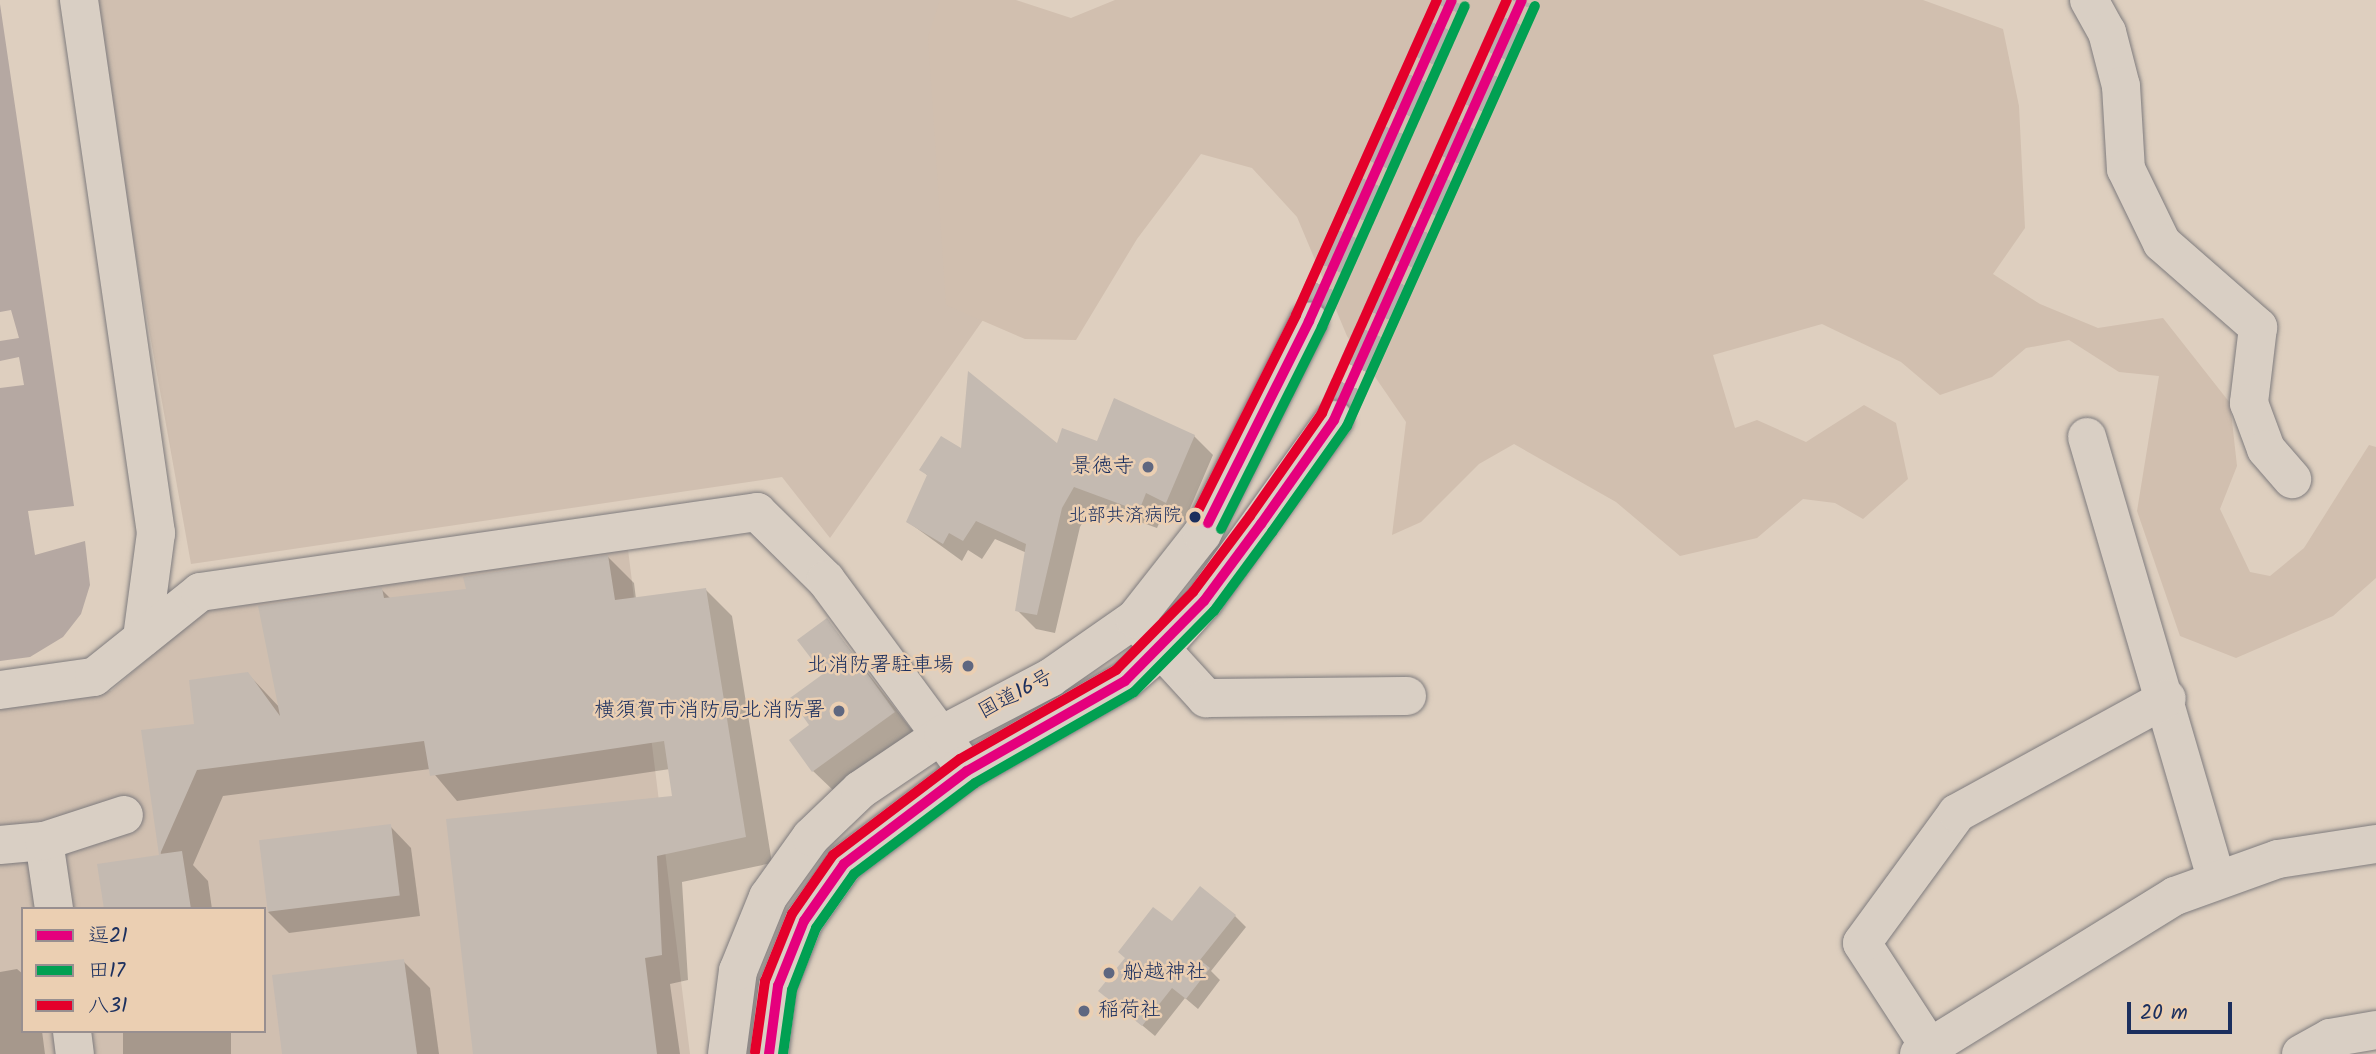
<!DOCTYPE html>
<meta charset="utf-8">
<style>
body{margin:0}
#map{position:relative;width:2376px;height:1054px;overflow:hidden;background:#decfbf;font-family:Kalam,"Klee One",sans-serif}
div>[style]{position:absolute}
.built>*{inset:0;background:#d0bfb0}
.green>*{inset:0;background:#d1bfaf}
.water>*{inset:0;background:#b5a8a2}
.shadow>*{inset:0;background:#0003;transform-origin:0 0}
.building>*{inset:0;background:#c4bab1;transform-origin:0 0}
.highway-tunnel>*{height:38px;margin-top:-19px;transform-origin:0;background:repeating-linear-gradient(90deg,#b7afac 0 38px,transparent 0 57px)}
.roads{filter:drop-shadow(0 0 2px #7f7c7e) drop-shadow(0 0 2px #7f7c7e)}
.minor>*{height:38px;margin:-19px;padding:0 19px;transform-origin:19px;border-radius:19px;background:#d9cfc4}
.highway>*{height:38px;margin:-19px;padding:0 19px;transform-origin:19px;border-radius:19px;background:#d9cfc4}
.bus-1>*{height:10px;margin:-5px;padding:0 5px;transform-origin:5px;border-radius:5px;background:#e5007d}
.bus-2>*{height:10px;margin:-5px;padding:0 5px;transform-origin:5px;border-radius:5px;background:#01a052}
.bus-3>*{height:10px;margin:-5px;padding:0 5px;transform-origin:5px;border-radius:5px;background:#e4002b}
.dots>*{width:19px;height:19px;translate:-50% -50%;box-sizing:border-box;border:4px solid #ebcfb2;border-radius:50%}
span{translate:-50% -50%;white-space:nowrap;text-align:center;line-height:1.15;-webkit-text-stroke:5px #ebcfb2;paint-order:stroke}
.bus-label{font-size:19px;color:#1b2f5e}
.right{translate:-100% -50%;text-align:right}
.poi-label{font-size:21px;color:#1b2f5e}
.left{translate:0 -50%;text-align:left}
.street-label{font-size:21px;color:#1b2f5e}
.legend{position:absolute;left:21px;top:907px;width:245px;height:126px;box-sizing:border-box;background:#ebcfb2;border:2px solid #988f90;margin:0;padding:9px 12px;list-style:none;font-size:21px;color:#1b2f5e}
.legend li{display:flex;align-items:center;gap:14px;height:35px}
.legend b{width:35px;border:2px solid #988f90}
.scale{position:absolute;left:2127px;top:1002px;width:105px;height:32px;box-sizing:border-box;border:4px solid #1b2f5e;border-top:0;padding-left:9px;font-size:21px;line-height:24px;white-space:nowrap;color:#1b2f5e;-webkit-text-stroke:5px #ebcfb2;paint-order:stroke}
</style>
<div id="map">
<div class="built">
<i style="clip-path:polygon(90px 0,955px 0,983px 320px,830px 538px,782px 477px,191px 564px)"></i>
<i style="clip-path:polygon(evenodd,627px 541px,690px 1054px,0 1054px,0 707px,111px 691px,216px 599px,627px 541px,23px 909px,264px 909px,264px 1031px,23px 1031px,23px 909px)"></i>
</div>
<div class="green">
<i style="clip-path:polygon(940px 0,1016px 0,1071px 18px,1115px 0,1923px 0,2003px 29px,2019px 106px,2025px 228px,1993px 274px,2040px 304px,2098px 328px,2163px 318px,2230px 403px,2237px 466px,2220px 509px,2250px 572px,2270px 576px,2304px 548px,2369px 445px,2376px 447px,2376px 578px,2333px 616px,2236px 658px,2180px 636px,2137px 511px,2159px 376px,2119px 372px,2069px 340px,2026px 348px,1992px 377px,1940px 395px,1901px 362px,1822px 324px,1713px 355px,1735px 428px,1757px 420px,1806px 442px,1864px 405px,1896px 423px,1908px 479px,1863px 519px,1835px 503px,1803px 499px,1757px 538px,1680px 556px,1616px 502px,1514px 444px,1479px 464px,1421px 522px,1392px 535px,1406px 422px,1347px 336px,1297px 217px,1252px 168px,1201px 154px,1137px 239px,1076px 340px,1025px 339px,946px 305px,928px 37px)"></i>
</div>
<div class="water">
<i style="clip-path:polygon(0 4px,74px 506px,28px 511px,35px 555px,85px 541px,90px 585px,81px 614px,63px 637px,30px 657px,0 661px,0 388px,24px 385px,19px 357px,0 361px,0 341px,19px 338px,11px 310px,0 312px)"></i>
</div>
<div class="shadow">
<i style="clip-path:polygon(1194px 436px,1213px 455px,1185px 520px,1165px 510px,1157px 528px,1093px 505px,1080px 527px,1055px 633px,1036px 629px,1017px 610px,1027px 553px,995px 539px,982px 559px,968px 550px,962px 561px,908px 522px,928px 476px,922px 470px,963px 451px)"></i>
<i style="clip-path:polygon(608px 557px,634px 583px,636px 599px,706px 590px,732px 616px,772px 863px,682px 882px,688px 980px,670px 984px,680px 1054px,478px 1054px,674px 797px,670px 769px,457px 801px,430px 769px,223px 796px,193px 865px,208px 881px,212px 909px,105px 909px,161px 856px,143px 732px,196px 726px,248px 674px,281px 709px,382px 590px,391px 599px,468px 590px)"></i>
<i style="clip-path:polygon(827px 620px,915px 734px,835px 792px,813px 771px,812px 726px,825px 675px)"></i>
<i style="clip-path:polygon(390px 826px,411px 848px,420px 916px,289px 933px,268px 912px)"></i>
<i style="clip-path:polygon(1235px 916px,1246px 927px,1211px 971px,1220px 980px,1198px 1009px,1185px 998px,1155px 1036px,1101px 991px,1172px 924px)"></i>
<i style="clip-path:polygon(403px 961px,430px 988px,439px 1054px,284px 1054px)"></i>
<i style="clip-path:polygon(17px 969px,23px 974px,23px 1031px,42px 1031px,45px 1054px,0 1054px,0 972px)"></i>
<i style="left:123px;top:1031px;width:108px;height:23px"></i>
</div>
<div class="building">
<i style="clip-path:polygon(968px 371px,1057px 443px,1062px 428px,1097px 441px,1114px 398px,1195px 435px,1166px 503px,1146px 493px,1139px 511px,1074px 487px,1062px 508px,1037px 615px,1015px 611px,1026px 544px,976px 521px,963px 541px,949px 533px,943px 544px,906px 522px,927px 475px,919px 470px,941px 436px,961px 448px)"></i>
<i style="clip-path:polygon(608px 555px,615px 600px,706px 588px,746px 837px,657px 856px,662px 955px,645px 958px,657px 1054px,473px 1054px,446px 819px,672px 796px,664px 741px,430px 776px,424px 741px,197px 770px,160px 854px,182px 851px,191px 909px,104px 909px,97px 864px,159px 855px,141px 730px,194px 724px,189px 680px,248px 672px,280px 716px,258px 606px,382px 588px,384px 598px,466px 589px,463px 577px)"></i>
<i style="clip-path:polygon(827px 618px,895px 712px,812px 772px,789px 740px,809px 725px,790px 698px,823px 674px,797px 640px)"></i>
<i style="left:391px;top:824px;width:72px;height:133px;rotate:83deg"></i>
<i style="clip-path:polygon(1200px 886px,1236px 915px,1200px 960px,1210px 968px,1186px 999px,1172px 988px,1142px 1026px,1098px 991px,1125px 958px,1118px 952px,1153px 907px,1172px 921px)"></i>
<i style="clip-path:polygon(404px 959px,417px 1054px,282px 1054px,272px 975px)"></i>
</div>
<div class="highway-tunnel">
<i style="left:1309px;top:321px;width:351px;rotate:-66deg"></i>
<i style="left:1334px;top:420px;width:460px;rotate:-65.9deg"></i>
</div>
<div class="roads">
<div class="minor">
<i style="left:79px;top:0;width:539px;rotate:81.78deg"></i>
<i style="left:156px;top:533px;width:106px;rotate:97.6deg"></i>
<i style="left:2089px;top:0;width:37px;rotate:61deg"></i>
<i style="left:2107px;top:32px;width:56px;rotate:75.5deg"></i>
<i style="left:2121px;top:86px;width:83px;rotate:86.6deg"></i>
<i style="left:2126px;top:169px;width:82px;rotate:64.1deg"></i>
<i style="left:2162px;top:243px;width:128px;rotate:41.2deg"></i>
<i style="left:2258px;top:327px;width:77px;rotate:96.8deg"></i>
<i style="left:2249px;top:403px;width:49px;rotate:69.7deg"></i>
<i style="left:2266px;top:449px;width:40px;rotate:49deg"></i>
<i style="left:2087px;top:437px;width:459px;rotate:73.7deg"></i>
<i style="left:1140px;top:626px;width:98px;rotate:47.5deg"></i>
<i style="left:1206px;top:698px;width:201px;rotate:-0.6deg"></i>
<i style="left:0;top:690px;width:95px;rotate:-7.9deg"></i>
<i style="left:94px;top:677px;width:136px;rotate:-38.7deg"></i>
<i style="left:200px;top:592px;width:563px;rotate:-8.17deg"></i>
<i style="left:757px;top:512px;width:97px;rotate:44.6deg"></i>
<i style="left:826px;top:580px;width:237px;rotate:53.6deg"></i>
<i style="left:44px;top:841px;width:69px;rotate:81.6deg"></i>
<i style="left:0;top:845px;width:44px;rotate:-5.2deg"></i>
<i style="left:44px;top:841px;width:84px;rotate:-18deg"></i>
<i style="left:72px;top:1031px;width:23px;rotate:83deg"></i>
<i style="left:1919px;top:1054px;width:301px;rotate:-31.7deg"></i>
<i style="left:2175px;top:896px;width:109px;rotate:-19.8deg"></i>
<i style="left:2278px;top:859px;width:99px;rotate:-8.7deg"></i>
<i style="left:1934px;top:1054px;width:132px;rotate:-123deg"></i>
<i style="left:1862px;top:943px;width:161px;rotate:-53.8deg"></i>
<i style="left:1957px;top:813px;width:239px;rotate:-28.7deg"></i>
<i style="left:2301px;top:1054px;width:33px;rotate:-29deg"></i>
<i style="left:2330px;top:1038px;width:47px;rotate:-9.9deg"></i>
</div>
<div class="highway">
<i style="left:727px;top:1054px;width:84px;rotate:-82.5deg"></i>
<i style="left:738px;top:971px;width:80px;rotate:-67.9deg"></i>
<i style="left:768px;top:897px;width:74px;rotate:-54.4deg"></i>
<i style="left:811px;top:837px;width:68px;rotate:-43.8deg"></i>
<i style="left:860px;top:790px;width:100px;rotate:-34deg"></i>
<i style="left:943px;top:734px;width:121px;rotate:-27.6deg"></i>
<i style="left:1050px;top:678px;width:103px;rotate:-34.8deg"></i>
<i style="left:1135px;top:619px;width:108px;rotate:-51.8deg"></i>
<i style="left:1202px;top:534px;width:238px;rotate:-63.3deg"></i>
<i style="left:769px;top:1054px;width:69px;rotate:-82.5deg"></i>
<i style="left:778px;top:986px;width:70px;rotate:-68.2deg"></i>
<i style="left:804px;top:921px;width:70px;rotate:-54.9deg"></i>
<i style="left:844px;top:864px;width:154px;rotate:-37.1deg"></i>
<i style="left:967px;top:771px;width:182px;rotate:-29.7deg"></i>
<i style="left:1125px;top:681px;width:44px;rotate:-41.3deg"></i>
<i style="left:1158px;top:652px;width:69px;rotate:-48deg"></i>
<i style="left:1204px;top:601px;width:223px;rotate:-54.3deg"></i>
</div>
</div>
<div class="bus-1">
<i style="left:1208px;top:523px;width:226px;rotate:-63.4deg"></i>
<i style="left:1309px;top:321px;width:351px;rotate:-66deg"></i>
<i style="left:769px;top:1054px;width:69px;rotate:-82.5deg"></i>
<i style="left:778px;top:986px;width:70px;rotate:-68.2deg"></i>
<i style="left:804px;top:921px;width:70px;rotate:-54.9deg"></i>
<i style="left:844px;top:864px;width:154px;rotate:-37.1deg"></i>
<i style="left:967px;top:771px;width:182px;rotate:-29.7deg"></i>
<i style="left:1125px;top:681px;width:112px;rotate:-45.4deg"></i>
<i style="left:1204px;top:601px;width:96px;rotate:-53.5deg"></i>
<i style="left:1261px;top:524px;width:127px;rotate:-54.9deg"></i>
<i style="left:1334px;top:420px;width:460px;rotate:-65.9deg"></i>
</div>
<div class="bus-2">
<i style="left:1221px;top:529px;width:226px;rotate:-63.4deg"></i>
<i style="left:1322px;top:327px;width:351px;rotate:-66deg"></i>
<i style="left:783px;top:1054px;width:65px;rotate:-82deg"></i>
<i style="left:792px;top:990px;width:66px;rotate:-68.8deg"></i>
<i style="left:816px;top:928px;width:66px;rotate:-54.9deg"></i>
<i style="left:854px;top:874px;width:151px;rotate:-36.9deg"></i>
<i style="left:975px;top:783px;width:183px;rotate:-29.8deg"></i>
<i style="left:1134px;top:692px;width:114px;rotate:-45.4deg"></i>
<i style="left:1214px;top:611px;width:98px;rotate:-53.7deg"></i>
<i style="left:1272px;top:532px;width:130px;rotate:-54.7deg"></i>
<i style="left:1347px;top:426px;width:460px;rotate:-65.9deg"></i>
</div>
<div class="bus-3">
<i style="left:1195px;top:517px;width:226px;rotate:-63.4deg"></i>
<i style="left:1296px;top:315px;width:345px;rotate:-65.9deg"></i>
<i style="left:755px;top:1052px;width:72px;rotate:-82deg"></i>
<i style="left:765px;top:981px;width:72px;rotate:-68.1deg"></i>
<i style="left:792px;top:914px;width:72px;rotate:-55.2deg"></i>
<i style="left:833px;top:855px;width:159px;rotate:-37.1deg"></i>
<i style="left:960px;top:759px;width:180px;rotate:-29.7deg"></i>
<i style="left:1116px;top:670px;width:110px;rotate:-45.4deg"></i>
<i style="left:1193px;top:592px;width:95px;rotate:-53.1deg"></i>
<i style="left:1250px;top:516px;width:126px;rotate:-55deg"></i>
<i style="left:1322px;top:413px;width:453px;rotate:-65.9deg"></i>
</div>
<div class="dots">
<i style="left:1148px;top:467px;background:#5f6780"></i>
<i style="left:1195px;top:517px;background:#1b2f5e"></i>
<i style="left:968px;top:666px;background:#5f6780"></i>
<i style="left:839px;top:711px;background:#5f6780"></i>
<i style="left:1109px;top:973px;background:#5f6780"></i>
<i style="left:1084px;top:1011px;background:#5f6780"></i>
</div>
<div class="bus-label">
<span class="right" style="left:1182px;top:517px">北部共済病院</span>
</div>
<div class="poi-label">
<span class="right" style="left:1134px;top:467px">景徳寺</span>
<span class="right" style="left:954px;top:666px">北消防署駐車場</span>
<span class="right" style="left:825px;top:711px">横須賀市消防局北消防署</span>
<span class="left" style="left:1123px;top:973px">船越神社</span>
<span class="left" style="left:1098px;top:1011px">稲荷社</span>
</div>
<div class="street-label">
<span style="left:1016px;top:695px;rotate:-28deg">国道16号</span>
</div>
<ul class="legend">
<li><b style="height:9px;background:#e5007d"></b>逗21</li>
<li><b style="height:9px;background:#01a052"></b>田17</li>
<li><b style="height:9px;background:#e4002b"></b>八31</li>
</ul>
<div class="scale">20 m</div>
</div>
